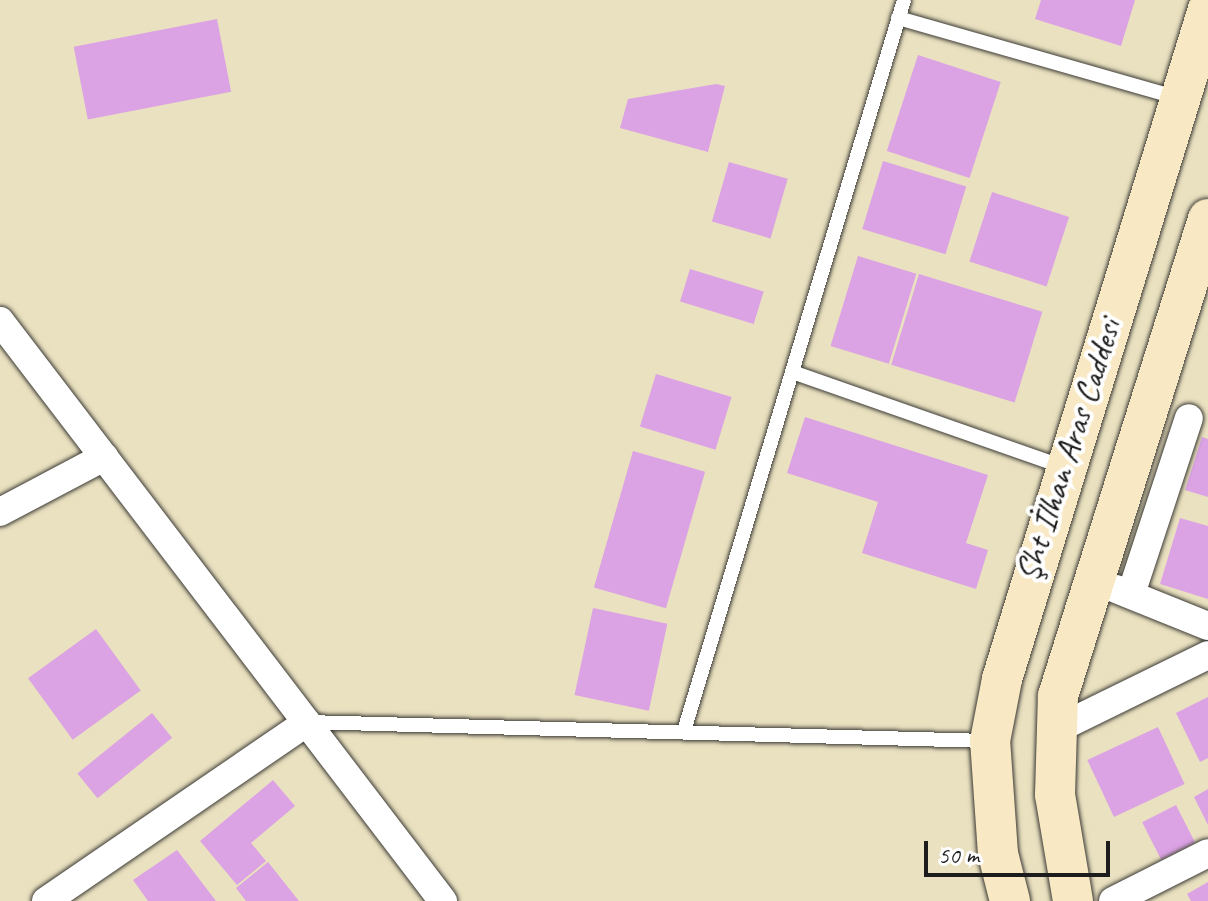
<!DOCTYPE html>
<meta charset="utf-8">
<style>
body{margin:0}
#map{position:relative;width:1208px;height:901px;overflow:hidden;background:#eae1c0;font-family:Caveat,sans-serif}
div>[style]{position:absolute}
.building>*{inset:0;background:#dba3e3;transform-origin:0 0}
.roads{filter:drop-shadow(0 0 2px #3b3a35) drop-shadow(0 0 2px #3b3a35)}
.lane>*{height:14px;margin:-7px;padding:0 7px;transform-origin:7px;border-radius:7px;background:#fff}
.street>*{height:28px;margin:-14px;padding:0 14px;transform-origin:14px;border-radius:14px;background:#fff}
.secondary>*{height:40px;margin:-20px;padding:0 20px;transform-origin:20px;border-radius:20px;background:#f8e8c3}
span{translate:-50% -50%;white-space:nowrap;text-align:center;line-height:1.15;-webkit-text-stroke:8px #fff;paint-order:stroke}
.street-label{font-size:34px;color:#1c1c1c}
.scale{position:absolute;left:924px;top:841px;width:186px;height:36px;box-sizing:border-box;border:4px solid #1c1c1c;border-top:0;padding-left:10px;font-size:24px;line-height:28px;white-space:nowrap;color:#1c1c1c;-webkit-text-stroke:6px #fff;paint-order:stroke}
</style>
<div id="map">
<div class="building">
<i style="clip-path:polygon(1041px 0,1135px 0,1121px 46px,1035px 19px)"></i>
<i style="left:217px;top:19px;width:74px;height:146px;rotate:79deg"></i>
<i style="left:918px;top:55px;width:87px;height:101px;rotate:18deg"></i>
<i style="clip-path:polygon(716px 84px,725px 86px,708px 152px,620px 128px,628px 99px)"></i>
<i style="left:883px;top:161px;width:87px;height:71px;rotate:17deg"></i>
<i style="left:729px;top:162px;width:61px;height:62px;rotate:16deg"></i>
<i style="left:992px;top:192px;width:81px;height:73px;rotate:18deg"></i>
<i style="left:858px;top:256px;width:61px;height:94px;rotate:17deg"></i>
<i style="left:690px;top:269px;width:77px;height:34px;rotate:17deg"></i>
<i style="left:919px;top:274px;width:129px;height:95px;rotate:17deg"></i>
<i style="left:656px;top:374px;width:79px;height:55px;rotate:17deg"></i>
<i style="clip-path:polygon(805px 417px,988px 475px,966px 543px,988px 550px,976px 589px,862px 553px,878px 502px,787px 473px)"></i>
<i style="clip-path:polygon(1202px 437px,1208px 439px,1208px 497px,1185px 490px)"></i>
<i style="left:633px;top:451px;width:75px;height:142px;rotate:16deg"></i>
<i style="clip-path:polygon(1180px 518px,1208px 526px,1208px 599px,1160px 584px)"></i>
<i style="left:593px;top:608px;width:76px;height:89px;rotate:12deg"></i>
<i style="left:96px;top:629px;width:76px;height:84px;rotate:54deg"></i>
<i style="clip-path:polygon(1208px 697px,1208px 758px,1200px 762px,1176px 713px)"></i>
<i style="left:152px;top:713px;width:32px;height:96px;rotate:51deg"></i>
<i style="left:1158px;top:727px;width:63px;height:78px;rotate:65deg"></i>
<i style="clip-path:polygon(273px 780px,295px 806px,251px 843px,266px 861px,237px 885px,200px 841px)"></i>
<i style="clip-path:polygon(1208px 789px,1208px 825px,1194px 797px)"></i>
<i style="left:1176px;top:805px;width:42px;height:38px;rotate:63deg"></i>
<i style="clip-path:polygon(177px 850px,216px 901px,148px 901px,133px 880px)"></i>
<i style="clip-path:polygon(268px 862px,299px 901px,246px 901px,236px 888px)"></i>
<i style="clip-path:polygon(1208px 882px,1208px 901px,1191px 901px,1187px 894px)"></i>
</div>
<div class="roads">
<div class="lane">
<i style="left:898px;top:18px;width:292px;rotate:15.9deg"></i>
<i style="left:795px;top:373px;width:284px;rotate:19.3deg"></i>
<i style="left:307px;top:722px;width:679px;rotate:1.6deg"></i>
<i style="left:684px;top:731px;width:763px;rotate:-73.25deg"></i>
</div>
<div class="street">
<i style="left:0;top:321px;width:730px;rotate:52.63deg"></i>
<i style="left:0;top:512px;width:118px;rotate:-27.9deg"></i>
<i style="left:1116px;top:589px;width:99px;rotate:21.9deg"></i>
<i style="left:1131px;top:594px;width:185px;rotate:-71.8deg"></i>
<i style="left:1055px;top:730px;width:170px;rotate:-26.1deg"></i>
<i style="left:46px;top:901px;width:316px;rotate:-34.4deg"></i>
<i style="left:1113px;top:901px;width:106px;rotate:-26.8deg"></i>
</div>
<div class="secondary">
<i style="left:1010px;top:901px;width:49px;rotate:-104.3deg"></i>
<i style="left:998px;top:854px;width:113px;rotate:-94deg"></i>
<i style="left:990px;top:741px;width:63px;rotate:-79deg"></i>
<i style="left:1002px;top:679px;width:701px;rotate:-72.91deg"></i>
<i style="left:1073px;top:901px;width:108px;rotate:-99.6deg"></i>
<i style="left:1055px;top:795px;width:99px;rotate:-88.3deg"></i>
<i style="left:1058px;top:696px;width:500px;rotate:-72.54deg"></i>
</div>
</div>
<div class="street-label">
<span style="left:1068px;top:450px;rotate:-72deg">Şht İlhan Aras Caddesi</span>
</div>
<div class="scale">50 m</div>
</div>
